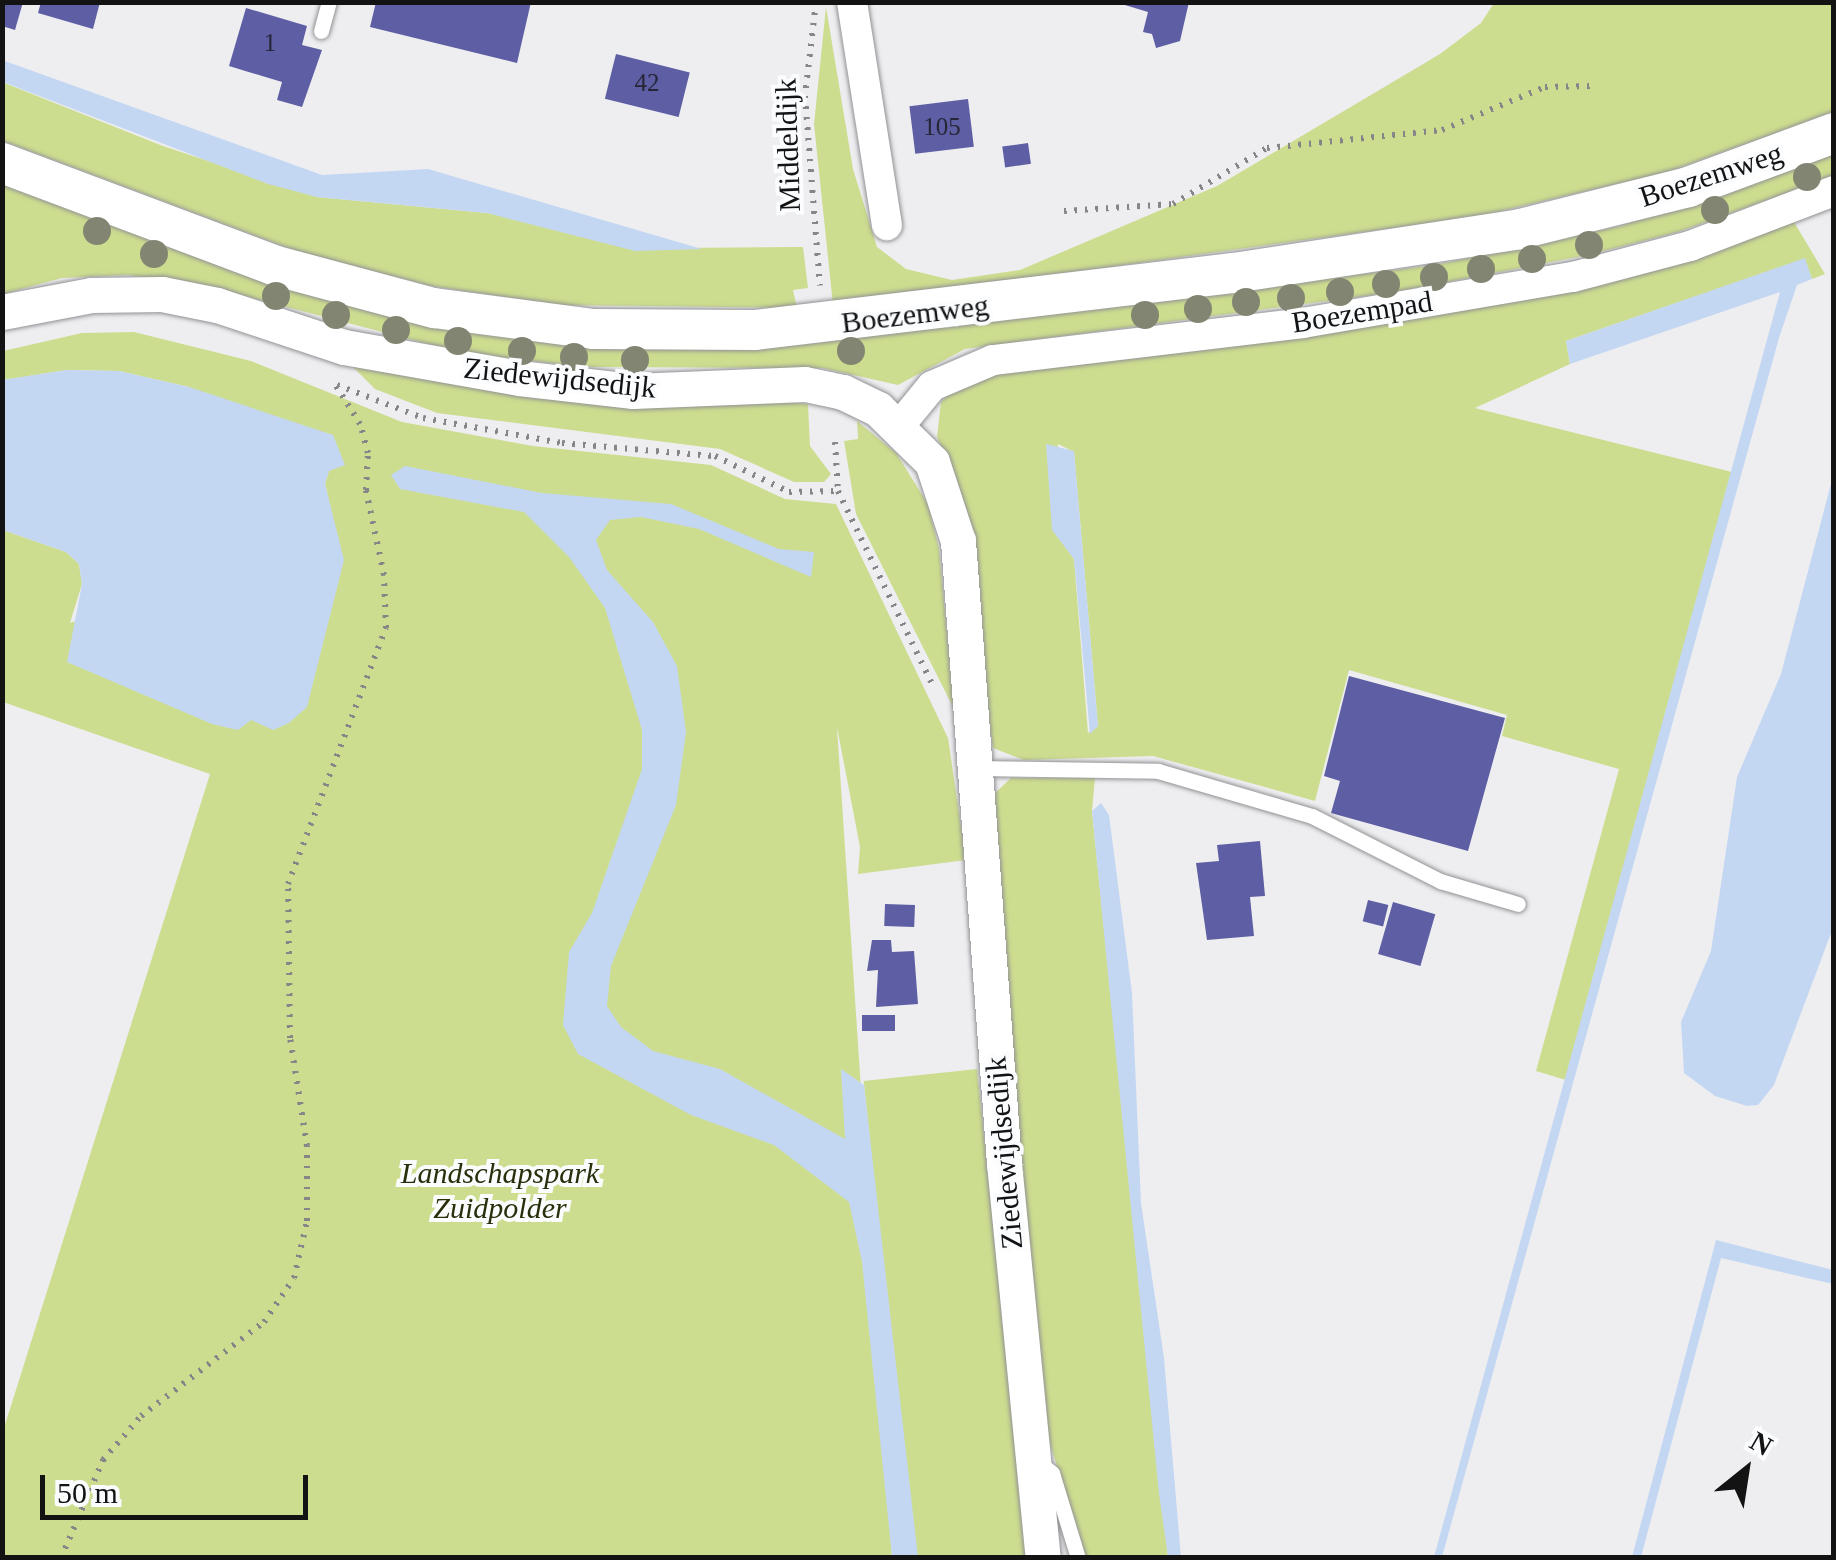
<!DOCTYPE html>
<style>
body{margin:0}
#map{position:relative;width:1836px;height:1560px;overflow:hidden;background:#eeeef1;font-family:"Times New Roman",serif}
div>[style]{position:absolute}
.green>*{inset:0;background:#cddd8f;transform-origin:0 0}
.water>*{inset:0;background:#c4d7f2}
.building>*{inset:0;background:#5d5ea3;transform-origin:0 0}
.path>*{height:6px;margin-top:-3px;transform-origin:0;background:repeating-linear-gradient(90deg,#868689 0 2.5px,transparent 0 10.5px)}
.roads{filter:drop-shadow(0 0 2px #919294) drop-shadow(0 0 2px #919294)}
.service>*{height:15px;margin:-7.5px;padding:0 7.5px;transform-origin:7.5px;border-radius:7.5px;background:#fff}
.minor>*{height:30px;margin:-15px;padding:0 15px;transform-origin:15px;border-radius:15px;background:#fff}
.tertiary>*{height:35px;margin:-17.5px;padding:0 17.5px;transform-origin:17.5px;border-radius:17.5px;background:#fff}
.secondary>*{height:40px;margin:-20px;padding:0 20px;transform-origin:20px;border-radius:20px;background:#fff}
.trees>*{width:28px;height:28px;margin:-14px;border-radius:50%;background:#828572}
span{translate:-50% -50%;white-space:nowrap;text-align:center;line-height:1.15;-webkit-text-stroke:8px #fbfcfe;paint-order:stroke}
.number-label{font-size:25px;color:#262638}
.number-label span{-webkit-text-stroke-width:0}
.street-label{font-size:30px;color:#131314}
.park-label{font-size:30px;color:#292f0b;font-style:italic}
.frame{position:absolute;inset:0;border:5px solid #131314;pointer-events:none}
.north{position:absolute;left:1696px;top:1420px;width:100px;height:100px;-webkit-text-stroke:8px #fbfcfe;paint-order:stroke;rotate:30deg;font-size:28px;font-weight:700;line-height:40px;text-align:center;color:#131314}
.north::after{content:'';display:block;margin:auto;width:35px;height:45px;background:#131314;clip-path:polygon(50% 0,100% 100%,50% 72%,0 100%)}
.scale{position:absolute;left:40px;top:1475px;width:268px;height:45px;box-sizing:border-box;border:5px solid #131314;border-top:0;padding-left:12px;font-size:30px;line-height:35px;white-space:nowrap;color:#131314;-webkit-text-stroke:8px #fbfcfe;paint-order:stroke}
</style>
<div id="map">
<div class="green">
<i style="clip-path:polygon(1494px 3px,1833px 3px,1833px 112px,1667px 172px,1479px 216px,833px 305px,814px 124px,826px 7px,853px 169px,877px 247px,906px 269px,952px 280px,1020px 270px,1217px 186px,1440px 54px,1481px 23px)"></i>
<i style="clip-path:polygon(2px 82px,163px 146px,317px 197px,487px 213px,675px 248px,803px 247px,808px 288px,793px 290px,797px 308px,558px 305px,431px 286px,301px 253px,3px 141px)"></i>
<i style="clip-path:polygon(1833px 152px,1833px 176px,1678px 232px,1588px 255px,1395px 292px,965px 349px,898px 385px,822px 368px,584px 367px,459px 352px,206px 286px,128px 275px,62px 278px,3px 294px,3px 182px,240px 274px,441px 328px,584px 346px,801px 345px,1435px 265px,1621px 226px)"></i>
<i style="clip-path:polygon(evenodd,1794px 222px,1825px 274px,1812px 279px,1804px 259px,1566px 341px,1570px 364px,1475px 408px,1732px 472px,1566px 1080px,1536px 1071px,1619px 769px,1502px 736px,1507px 715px,1349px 670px,1315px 801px,1153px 756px,1024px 760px,993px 748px,946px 456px,937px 437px,941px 402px,961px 380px,1794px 222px,1058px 444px,1074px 452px,1098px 726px,1088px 733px,1074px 559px,1052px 529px,1058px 444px)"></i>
<i style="clip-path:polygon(134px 332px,251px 361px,402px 422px,533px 446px,711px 465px,785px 499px,836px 504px,948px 738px,966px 860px,858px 874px,860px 847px,837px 727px,892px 1557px,3px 1557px,3px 1431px,210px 774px,3px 702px,3px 530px,66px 552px,79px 564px,82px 584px,70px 623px,333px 521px,325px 483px,329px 471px,189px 387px,119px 371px,67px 370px,3px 380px,3px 351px,82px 333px)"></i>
<i style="clip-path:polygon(350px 364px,808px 404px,810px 446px,831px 474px,824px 482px,794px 482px,720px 449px,437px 413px,375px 389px)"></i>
<i style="clip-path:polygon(857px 421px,896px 453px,928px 504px,939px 549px,954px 709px,856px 514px,844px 441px,858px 439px)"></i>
<i style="clip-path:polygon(1011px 778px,1095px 778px,1092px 811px,1168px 1557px,1083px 1557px,1038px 1401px,993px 795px)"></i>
<i style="left:977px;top:1069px;width:490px;height:114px;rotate:84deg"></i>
</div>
<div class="water">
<i style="clip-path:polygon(2px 60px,322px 175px,428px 169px,702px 249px,635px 251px,487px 213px,317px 197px,268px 184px,3px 82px)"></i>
<i style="clip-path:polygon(1805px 258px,1812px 279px,1797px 285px,1779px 338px,1442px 1557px,1434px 1557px,1780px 292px,1570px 364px,1566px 341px)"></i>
<i style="clip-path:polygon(67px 370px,119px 371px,189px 387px,333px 435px,345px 465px,329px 471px,325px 484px,344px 560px,307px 707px,289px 723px,273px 730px,251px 720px,238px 730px,212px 724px,67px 662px,82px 584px,79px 564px,66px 552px,3px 530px,2px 380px)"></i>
<i style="clip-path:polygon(1046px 444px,1074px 451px,1098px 726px,1090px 734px,1074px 559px,1052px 530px)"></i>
<i style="clip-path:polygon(405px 466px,542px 493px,671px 504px,779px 549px,814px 552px,811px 577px,699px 529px,641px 517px,610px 520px,596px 540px,607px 570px,653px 622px,677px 666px,686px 732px,676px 805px,611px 966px,607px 1006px,621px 1027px,653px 1051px,720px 1069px,845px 1139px,841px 1069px,864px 1085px,918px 1557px,892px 1557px,862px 1262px,849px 1202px,774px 1145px,691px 1115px,578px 1054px,563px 1025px,569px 952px,592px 913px,642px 769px,642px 730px,605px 608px,569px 557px,524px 512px,400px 489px,391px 475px)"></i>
<i style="clip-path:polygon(1833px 476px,1833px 928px,1774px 1085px,1758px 1105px,1747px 1106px,1715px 1096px,1684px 1073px,1681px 1022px,1711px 951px,1737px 777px,1781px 674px)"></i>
<i style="clip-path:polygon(1101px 803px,1109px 815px,1132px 993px,1141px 1203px,1164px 1358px,1181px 1557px,1168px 1557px,1159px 1494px,1092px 811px)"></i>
<i style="clip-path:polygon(1716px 1240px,1833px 1270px,1833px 1284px,1721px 1258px,1641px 1557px,1632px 1557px)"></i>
</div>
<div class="building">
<i style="clip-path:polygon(2px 2px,23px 2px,15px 30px,2px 26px)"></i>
<i style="clip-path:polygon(41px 2px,100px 2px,93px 29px,38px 13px)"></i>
<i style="clip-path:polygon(376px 2px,531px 2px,517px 63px,370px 27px)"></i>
<i style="clip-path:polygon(1115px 2px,1189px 2px,1180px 41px,1156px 48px,1152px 34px,1143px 32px,1148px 12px)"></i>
<i style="clip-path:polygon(246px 8px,307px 26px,302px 45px,322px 50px,302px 107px,277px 100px,282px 82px,229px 66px)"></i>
<i style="left:616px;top:54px;width:76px;height:46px;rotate:14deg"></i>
<i style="left:968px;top:99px;width:48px;height:59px;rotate:83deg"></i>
<i style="left:1028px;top:143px;width:21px;height:26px;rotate:82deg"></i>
<i style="clip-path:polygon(1349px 676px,1505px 718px,1468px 851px,1331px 813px,1340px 781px,1324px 776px)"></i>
<i style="clip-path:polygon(1260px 841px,1265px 896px,1250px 897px,1254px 936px,1207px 940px,1196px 863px,1219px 861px,1217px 845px)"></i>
<i style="left:1368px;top:900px;width:21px;height:22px;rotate:14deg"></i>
<i style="left:1393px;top:902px;width:44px;height:54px;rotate:16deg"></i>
<i style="left:885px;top:904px;width:30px;height:22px;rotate:2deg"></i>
<i style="clip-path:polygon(872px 940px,891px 940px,892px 952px,914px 951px,918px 1004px,876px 1007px,878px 970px,867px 971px)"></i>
<i style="left:895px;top:1015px;width:16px;height:33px;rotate:90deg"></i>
</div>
<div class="path">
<i style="left:816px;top:2px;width:95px;rotate:96.7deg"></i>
<i style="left:805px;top:96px;width:190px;rotate:85.5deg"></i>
<i style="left:1064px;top:211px;width:109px;rotate:-3.7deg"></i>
<i style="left:1173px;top:204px;width:109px;rotate:-30.8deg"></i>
<i style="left:1267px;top:148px;width:176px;rotate:-5.9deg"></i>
<i style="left:1442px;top:130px;width:112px;rotate:-22.7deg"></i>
<i style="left:1545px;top:87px;width:48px;rotate:-1.2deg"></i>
<i style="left:337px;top:385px;width:92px;rotate:21deg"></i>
<i style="left:423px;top:418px;width:141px;rotate:10.2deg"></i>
<i style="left:562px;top:443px;width:154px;rotate:4.9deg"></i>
<i style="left:715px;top:456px;width:82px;rotate:25.9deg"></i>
<i style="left:789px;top:492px;width:49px;rotate:-1.2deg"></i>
<i style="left:835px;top:442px;width:49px;rotate:86.5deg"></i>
<i style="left:838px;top:491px;width:215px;rotate:64deg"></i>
<i style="left:61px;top:1558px;width:107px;rotate:-66.8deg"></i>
<i style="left:103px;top:1460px;width:58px;rotate:-49.2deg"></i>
<i style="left:141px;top:1416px;width:155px;rotate:-37.4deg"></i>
<i style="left:264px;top:1322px;width:53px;rotate:-55.7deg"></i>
<i style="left:294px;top:1278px;width:58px;rotate:-77.2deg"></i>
<i style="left:307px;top:1221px;width:75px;rotate:-90deg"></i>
<i style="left:307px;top:1146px;width:109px;rotate:-98.9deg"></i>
<i style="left:290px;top:1038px;width:154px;rotate:-90.7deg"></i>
<i style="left:288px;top:884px;width:274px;rotate:-69.1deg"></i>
<i style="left:386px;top:628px;width:53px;rotate:-92.2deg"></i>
<i style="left:384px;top:575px;width:87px;rotate:-102deg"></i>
<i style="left:366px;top:490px;width:37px;rotate:-87deg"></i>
<i style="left:368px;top:453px;width:30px;rotate:-105deg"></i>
<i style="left:360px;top:424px;width:47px;rotate:-122deg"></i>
</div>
<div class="roads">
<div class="service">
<i style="left:321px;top:31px;width:30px;rotate:-75deg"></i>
<i style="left:976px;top:768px;width:182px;rotate:0.9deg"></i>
<i style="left:1158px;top:771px;width:160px;rotate:16.3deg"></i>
<i style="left:1312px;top:816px;width:144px;rotate:26.9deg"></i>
<i style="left:1440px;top:881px;width:81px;rotate:16.4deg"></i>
<i style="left:1040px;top:1463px;width:16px;rotate:40deg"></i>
<i style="left:1052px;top:1473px;width:89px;rotate:73deg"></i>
</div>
<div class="minor">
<i style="left:852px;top:2px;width:226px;rotate:81.1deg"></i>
<i style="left:900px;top:425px;width:50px;rotate:-50.6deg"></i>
<i style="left:932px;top:386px;width:66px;rotate:-23.1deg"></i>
<i style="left:993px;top:360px;width:312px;rotate:-6.8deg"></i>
<i style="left:1303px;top:323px;width:274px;rotate:-9.7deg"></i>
<i style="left:1573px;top:277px;width:121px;rotate:-14.8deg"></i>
<i style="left:1690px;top:246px;width:154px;rotate:-20.9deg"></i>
</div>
<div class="tertiary">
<i style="left:2px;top:312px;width:91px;rotate:-10.8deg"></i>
<i style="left:91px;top:295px;width:71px;rotate:-0.8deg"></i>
<i style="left:162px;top:294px;width:56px;rotate:11.3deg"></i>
<i style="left:217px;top:305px;width:134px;rotate:18.3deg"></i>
<i style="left:344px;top:347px;width:178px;rotate:10deg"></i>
<i style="left:519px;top:378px;width:115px;rotate:6.5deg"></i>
<i style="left:633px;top:391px;width:172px;rotate:-2.3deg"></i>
<i style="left:805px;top:384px;width:39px;rotate:12deg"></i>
<i style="left:843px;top:392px;width:39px;rotate:26deg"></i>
<i style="left:878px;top:409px;width:76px;rotate:44.5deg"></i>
<i style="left:932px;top:462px;width:83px;rotate:71.8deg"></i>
<i style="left:958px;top:541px;width:624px;rotate:85.77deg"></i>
<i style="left:1004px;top:1163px;width:397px;rotate:84.4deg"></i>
</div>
<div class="secondary">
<i style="left:2px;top:163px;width:290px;rotate:20.6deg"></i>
<i style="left:273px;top:265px;width:167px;rotate:15deg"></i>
<i style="left:434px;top:308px;width:161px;rotate:7.5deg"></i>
<i style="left:594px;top:329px;width:160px;rotate:0.4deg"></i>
<i style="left:754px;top:330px;width:483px;rotate:-6.8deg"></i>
<i style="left:1234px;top:273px;width:289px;rotate:-8.7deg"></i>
<i style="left:1520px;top:229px;width:173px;rotate:-14deg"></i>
<i style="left:1688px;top:187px;width:156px;rotate:-20.3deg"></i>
</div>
</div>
<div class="trees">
<i style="left:1807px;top:177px"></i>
<i style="left:1715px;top:210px"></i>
<i style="left:97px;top:231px"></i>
<i style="left:1589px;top:245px"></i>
<i style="left:154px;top:254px"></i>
<i style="left:1532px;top:259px"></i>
<i style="left:1481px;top:269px"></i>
<i style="left:1434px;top:277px"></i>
<i style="left:1386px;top:284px"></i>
<i style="left:1340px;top:292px"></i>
<i style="left:276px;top:296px"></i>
<i style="left:1291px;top:298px"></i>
<i style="left:1246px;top:302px"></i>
<i style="left:1198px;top:309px"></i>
<i style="left:336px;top:315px"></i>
<i style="left:1145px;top:315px"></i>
<i style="left:396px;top:330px"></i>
<i style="left:458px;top:341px"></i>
<i style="left:522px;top:351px"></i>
<i style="left:851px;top:351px"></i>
<i style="left:574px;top:357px"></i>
<i style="left:635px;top:360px"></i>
</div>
<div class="number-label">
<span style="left:270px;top:43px">1</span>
<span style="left:647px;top:83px">42</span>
<span style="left:942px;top:127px">105</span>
</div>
<div class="street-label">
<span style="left:788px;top:145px;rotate:-92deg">Middeldijk</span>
<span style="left:1711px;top:175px;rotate:-18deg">Boezemweg</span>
<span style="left:1362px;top:312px;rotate:-9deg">Boezempad</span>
<span style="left:915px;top:314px;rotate:-7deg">Boezemweg</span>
<span style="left:560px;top:378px;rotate:6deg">Ziedewijdsedijk</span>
<span style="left:1004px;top:1153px;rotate:-95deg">Ziedewijdsedijk</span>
</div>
<div class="park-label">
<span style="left:500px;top:1190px">Landschapspark<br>Zuidpolder</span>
</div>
<div class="frame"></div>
<div class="north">N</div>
<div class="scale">50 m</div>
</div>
